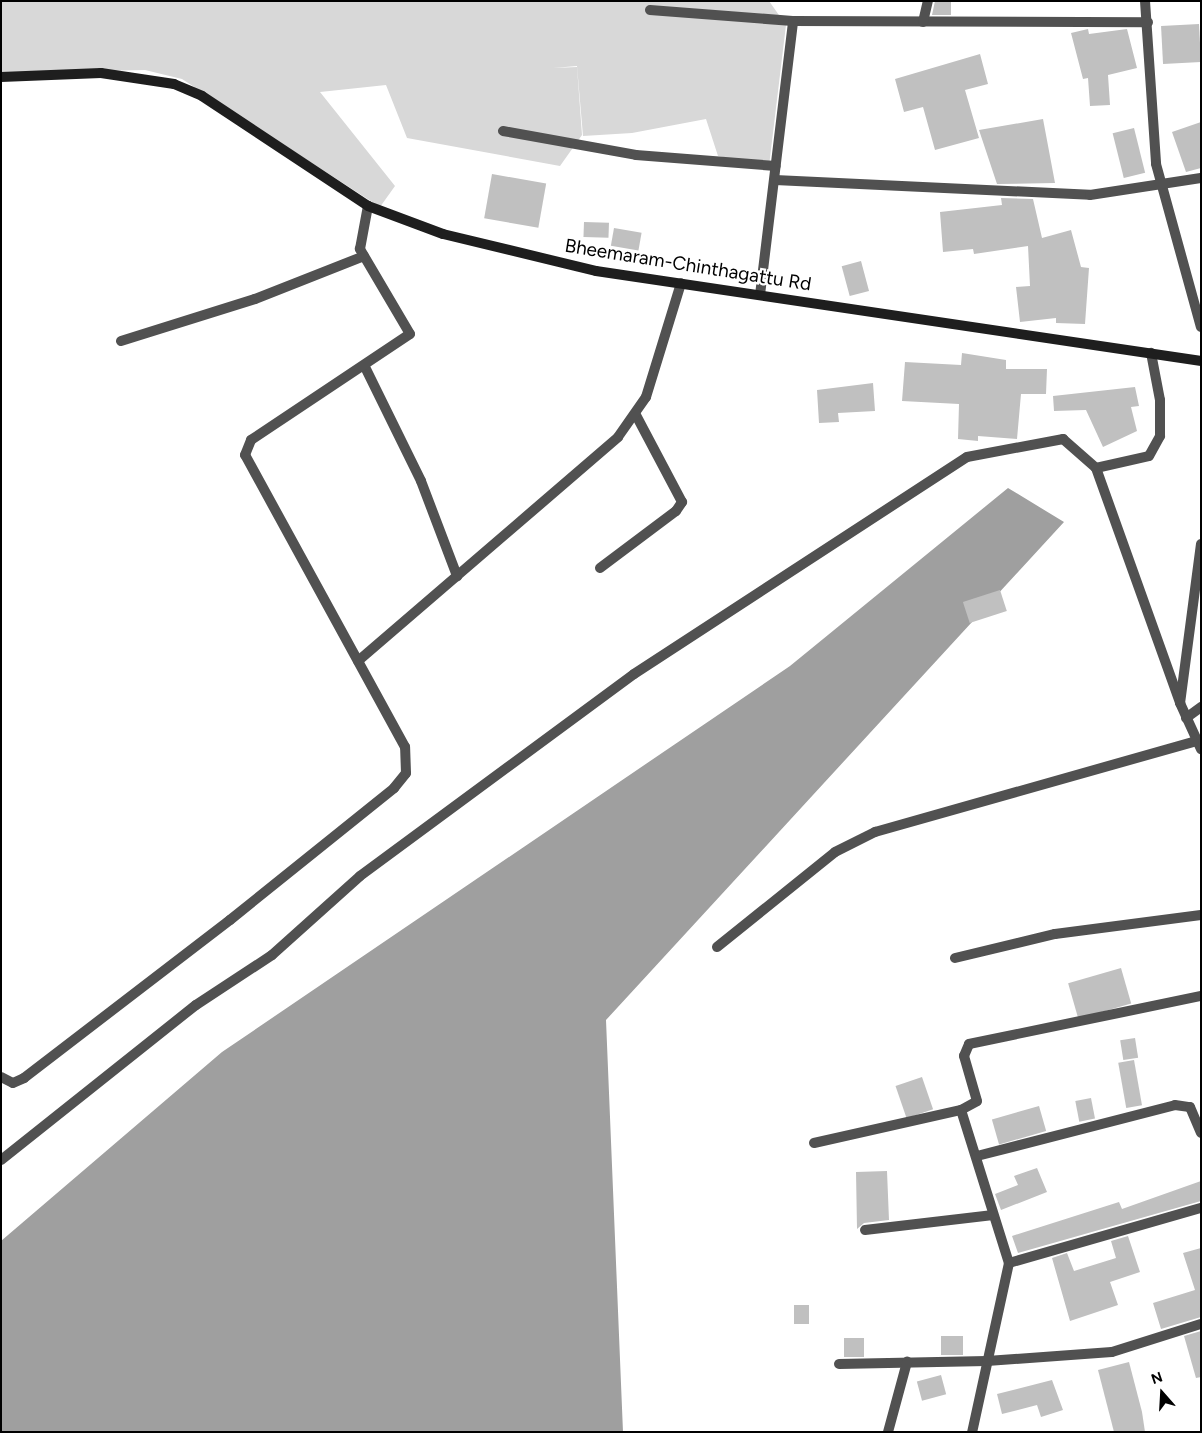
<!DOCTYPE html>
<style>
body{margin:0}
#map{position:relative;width:1202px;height:1433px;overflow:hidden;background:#fff;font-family:Figtree,sans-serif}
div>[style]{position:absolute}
.green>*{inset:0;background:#d8d8d8}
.water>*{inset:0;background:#9f9f9f}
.building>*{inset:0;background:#c0c0c0;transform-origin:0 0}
.lane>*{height:10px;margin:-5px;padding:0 5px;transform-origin:5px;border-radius:5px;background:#515151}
.street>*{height:10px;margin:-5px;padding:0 5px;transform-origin:5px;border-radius:5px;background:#515151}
.secondary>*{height:10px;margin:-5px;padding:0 5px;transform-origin:5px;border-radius:5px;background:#1e1e1e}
span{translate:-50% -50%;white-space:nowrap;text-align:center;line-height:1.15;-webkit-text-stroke:4.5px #fff;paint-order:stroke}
.street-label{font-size:19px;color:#000}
.frame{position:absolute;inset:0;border:2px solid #000;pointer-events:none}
.north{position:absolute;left:1137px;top:1368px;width:50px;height:50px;-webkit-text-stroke:4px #fff;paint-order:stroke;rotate:341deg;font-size:14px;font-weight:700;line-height:20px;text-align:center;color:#000}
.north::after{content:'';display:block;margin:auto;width:18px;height:22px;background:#000;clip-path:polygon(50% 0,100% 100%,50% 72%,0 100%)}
</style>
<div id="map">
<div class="green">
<i style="clip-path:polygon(1px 1px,769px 1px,786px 25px,769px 166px,718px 156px,706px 119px,632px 133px,583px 136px,577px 66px,553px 68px,577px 67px,582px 135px,560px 166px,407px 138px,386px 85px,320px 92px,395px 186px,380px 207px,182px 79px,145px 70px,1px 73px)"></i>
</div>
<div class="water">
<i style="clip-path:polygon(1008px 488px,1064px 522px,606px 1020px,623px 1432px,1px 1432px,1px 1241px,222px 1052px,790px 666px)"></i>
</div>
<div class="building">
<i style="clip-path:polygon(935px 1px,951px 1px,951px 15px,932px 15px)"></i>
<i style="left:1199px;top:24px;width:38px;height:38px;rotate:87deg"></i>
<i style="clip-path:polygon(1088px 29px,1089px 34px,1127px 29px,1137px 68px,1108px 75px,1110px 105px,1090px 106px,1088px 78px,1083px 79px,1071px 33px)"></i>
<i style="clip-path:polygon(980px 54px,988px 84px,965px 90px,979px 138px,935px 150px,923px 107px,904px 112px,895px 79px)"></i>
<i style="clip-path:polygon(1043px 119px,1055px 183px,997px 184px,979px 130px)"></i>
<i style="clip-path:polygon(1201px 122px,1201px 168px,1186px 172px,1172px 132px)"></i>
<i style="left:1134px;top:128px;width:46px;height:22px;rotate:76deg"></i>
<i style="left:492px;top:174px;width:55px;height:45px;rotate:10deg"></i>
<i style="clip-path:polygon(1001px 198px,1033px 199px,1042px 238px,1071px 230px,1081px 267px,1089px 268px,1085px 324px,1056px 323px,1056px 318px,1020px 322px,1016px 287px,1030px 286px,1028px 246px,974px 254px,973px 249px,943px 252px,940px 212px,1002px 205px)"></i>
<i style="left:584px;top:222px;width:25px;height:15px;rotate:2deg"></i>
<i style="left:614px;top:228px;width:28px;height:18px;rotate:10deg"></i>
<i style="left:861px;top:261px;width:31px;height:20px;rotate:75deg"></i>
<i style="clip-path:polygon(962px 353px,1006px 360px,1006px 369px,1047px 369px,1046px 394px,1021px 394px,1017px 439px,978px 436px,978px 441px,958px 439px,959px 404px,902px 401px,905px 362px,961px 365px)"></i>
<i style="clip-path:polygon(873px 383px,875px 411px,838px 413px,839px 422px,819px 423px,817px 390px)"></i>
<i style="clip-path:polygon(1135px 387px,1139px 406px,1131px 407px,1137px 431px,1103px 447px,1086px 410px,1054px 411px,1053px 396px)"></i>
<i style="left:1000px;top:590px;width:22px;height:39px;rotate:72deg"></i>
<i style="left:1121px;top:968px;width:37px;height:55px;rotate:74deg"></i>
<i style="left:1135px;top:1038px;width:20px;height:15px;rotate:81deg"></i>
<i style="left:1134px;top:1060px;width:46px;height:16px;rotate:80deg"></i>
<i style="left:922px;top:1077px;width:34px;height:28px;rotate:71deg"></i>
<i style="left:1091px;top:1098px;width:21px;height:16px;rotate:79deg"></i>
<i style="left:1039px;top:1106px;width:26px;height:49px;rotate:74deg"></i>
<i style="clip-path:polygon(1037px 1168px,1047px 1192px,1001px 1210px,995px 1194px,1018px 1185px,1014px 1176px)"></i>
<i style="clip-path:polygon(887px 1171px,889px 1220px,864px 1223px,857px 1229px,856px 1172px)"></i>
<i style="clip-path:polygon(1201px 1181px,1201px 1201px,1018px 1253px,1012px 1236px,1119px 1202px,1122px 1209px)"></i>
<i style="clip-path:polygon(1128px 1236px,1140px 1272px,1110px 1282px,1118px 1305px,1070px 1321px,1052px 1258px,1067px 1253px,1074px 1271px,1116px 1258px,1111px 1241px)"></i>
<i style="clip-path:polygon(1201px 1248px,1201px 1317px,1161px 1329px,1153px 1303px,1195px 1290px,1183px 1253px)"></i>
<i style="left:794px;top:1305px;width:15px;height:19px"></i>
<i style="clip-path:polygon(1201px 1331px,1201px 1377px,1196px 1378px,1184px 1336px)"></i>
<i style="left:941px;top:1336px;width:22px;height:19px"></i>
<i style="left:864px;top:1338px;width:19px;height:20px;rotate:90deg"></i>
<i style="clip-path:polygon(1129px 1362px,1142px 1412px,1145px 1432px,1114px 1432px,1098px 1370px)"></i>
<i style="left:941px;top:1375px;width:20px;height:25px;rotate:75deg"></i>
<i style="clip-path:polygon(1052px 1380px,1063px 1410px,1041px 1417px,1037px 1405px,1002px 1414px,997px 1394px)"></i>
</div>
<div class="lane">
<i style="left:503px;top:131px;width:135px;rotate:10.2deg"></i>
<i style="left:636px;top:155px;width:140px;rotate:4.5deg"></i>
<i style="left:600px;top:568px;width:95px;rotate:-36.9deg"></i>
<i style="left:676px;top:511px;width:11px;rotate:-56deg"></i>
<i style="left:682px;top:502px;width:98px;rotate:-117.9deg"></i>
</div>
<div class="street">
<i style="left:1145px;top:1px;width:163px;rotate:86.1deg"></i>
<i style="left:1156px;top:164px;width:169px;rotate:74.6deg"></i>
<i style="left:650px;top:10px;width:143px;rotate:4.4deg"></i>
<i style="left:793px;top:21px;width:355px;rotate:0.2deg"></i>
<i style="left:923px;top:22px;width:22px;rotate:-77deg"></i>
<i style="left:775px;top:180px;width:315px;rotate:2.7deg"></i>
<i style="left:1090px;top:195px;width:112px;rotate:-8.7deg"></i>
<i style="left:760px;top:295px;width:276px;rotate:-83.1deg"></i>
<i style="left:121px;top:341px;width:140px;rotate:-17.4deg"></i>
<i style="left:255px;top:299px;width:117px;rotate:-21.5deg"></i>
<i style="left:365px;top:367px;width:127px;rotate:63.8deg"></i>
<i style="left:421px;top:481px;width:102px;rotate:69.2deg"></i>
<i style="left:1096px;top:468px;width:54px;rotate:-12.8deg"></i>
<i style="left:1149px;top:456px;width:23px;rotate:-61deg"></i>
<i style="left:1160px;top:436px;width:36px;rotate:-90deg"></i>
<i style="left:1160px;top:400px;width:48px;rotate:-100.8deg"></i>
<i style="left:1201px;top:544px;width:160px;rotate:97.5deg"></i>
<i style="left:1180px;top:703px;width:51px;rotate:65.5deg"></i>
<i style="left:358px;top:661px;width:343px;rotate:-40.7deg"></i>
<i style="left:618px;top:437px;width:49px;rotate:-55deg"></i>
<i style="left:646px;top:397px;width:119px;rotate:-72.9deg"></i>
<i style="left:1186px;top:718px;width:19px;rotate:-36deg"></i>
<i style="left:717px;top:947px;width:151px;rotate:-38.8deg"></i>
<i style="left:835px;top:852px;width:45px;rotate:-26.6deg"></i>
<i style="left:875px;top:832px;width:331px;rotate:-15.8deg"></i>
<i style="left:955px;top:958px;width:103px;rotate:-13.5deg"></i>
<i style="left:1055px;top:934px;width:147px;rotate:-7.4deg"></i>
<i style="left:1px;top:1077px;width:13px;rotate:27deg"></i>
<i style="left:13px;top:1083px;width:12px;rotate:-24deg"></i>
<i style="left:24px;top:1078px;width:260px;rotate:-37.5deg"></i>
<i style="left:230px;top:920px;width:211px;rotate:-38.8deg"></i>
<i style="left:394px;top:788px;width:19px;rotate:-51deg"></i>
<i style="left:406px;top:773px;width:26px;rotate:-92deg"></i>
<i style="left:405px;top:747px;width:333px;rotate:-118.7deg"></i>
<i style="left:245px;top:455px;width:16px;rotate:-68deg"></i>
<i style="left:251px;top:440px;width:191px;rotate:-33.7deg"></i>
<i style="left:410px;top:334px;width:99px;rotate:-120.5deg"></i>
<i style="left:360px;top:249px;width:44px;rotate:-79.5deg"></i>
<i style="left:961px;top:1110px;width:18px;rotate:-29deg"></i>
<i style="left:977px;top:1101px;width:47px;rotate:-106.1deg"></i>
<i style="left:964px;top:1056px;width:13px;rotate:-67deg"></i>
<i style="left:969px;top:1044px;width:237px;rotate:-11.7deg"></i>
<i style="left:814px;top:1143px;width:151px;rotate:-12.7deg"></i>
<i style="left:961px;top:1110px;width:160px;rotate:72.6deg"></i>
<i style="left:1009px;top:1263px;width:173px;rotate:102.3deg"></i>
<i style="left:977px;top:1156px;width:204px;rotate:-14.4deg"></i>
<i style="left:1175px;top:1105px;width:15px;rotate:8deg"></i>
<i style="left:1190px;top:1107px;width:28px;rotate:67deg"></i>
<i style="left:1px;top:1160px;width:249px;rotate:-38.5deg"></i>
<i style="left:196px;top:1005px;width:91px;rotate:-33.3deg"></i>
<i style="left:272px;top:955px;width:118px;rotate:-41.9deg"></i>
<i style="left:360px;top:876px;width:340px;rotate:-36.4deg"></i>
<i style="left:634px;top:674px;width:397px;rotate:-33.1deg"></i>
<i style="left:967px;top:457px;width:98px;rotate:-10.6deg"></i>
<i style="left:1063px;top:439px;width:44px;rotate:41.3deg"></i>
<i style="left:1096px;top:468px;width:250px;rotate:70.3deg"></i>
<i style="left:865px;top:1230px;width:129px;rotate:-6.7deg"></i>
<i style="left:1009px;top:1263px;width:200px;rotate:-16deg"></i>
<i style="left:839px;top:1364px;width:148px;rotate:-1.2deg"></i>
<i style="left:987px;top:1361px;width:125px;rotate:-4.1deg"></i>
<i style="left:1112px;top:1352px;width:93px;rotate:-17.5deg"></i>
<i style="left:888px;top:1432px;width:73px;rotate:-74.8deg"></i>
</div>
<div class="secondary">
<i style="left:1px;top:77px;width:100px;rotate:-2.3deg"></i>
<i style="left:101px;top:73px;width:74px;rotate:8.6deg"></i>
<i style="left:174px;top:84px;width:30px;rotate:23deg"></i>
<i style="left:202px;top:96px;width:199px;rotate:33.5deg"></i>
<i style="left:368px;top:206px;width:80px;rotate:20.5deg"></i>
<i style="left:443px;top:234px;width:157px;rotate:13.6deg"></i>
<i style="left:596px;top:271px;width:612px;rotate:8.46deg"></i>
</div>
<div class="street-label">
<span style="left:688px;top:265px;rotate:9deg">Bheemaram-Chinthagattu Rd</span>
</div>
<div class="frame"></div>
<div class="north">N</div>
</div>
